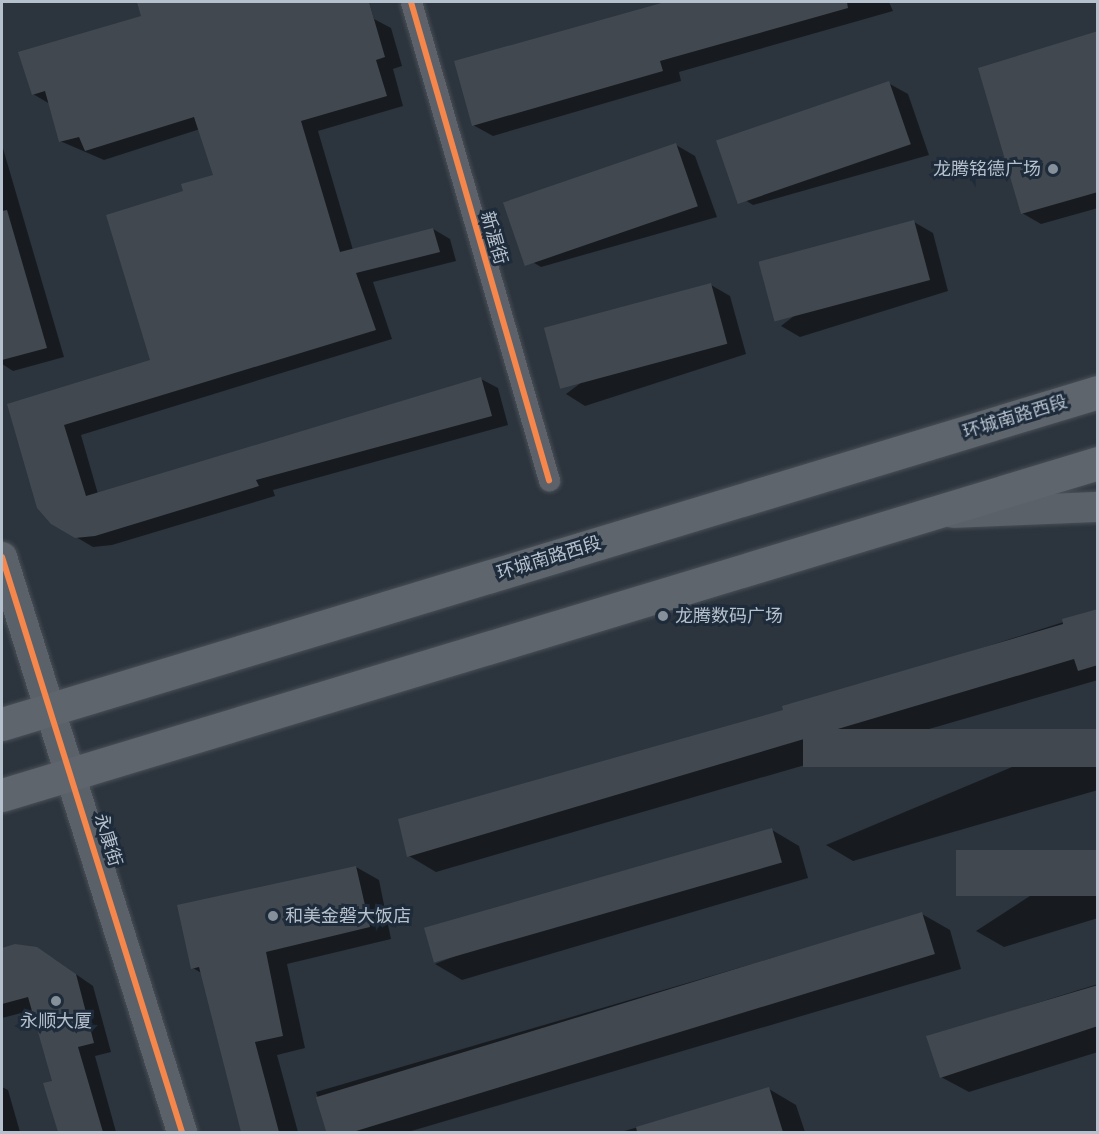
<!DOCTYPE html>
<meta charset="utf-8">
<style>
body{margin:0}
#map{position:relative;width:1099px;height:1134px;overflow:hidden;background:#2c343d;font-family:"Varela Round","Noto Sans SC",sans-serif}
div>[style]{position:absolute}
.shadow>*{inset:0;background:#0007}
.building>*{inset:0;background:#414850;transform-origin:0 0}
.roads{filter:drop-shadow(0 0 2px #4a5057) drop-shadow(0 0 2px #4a5057)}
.street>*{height:21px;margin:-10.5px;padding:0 10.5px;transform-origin:10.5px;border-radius:10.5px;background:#5d626a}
.secondary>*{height:30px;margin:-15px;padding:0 15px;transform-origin:15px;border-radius:15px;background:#5b6169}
.primary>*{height:33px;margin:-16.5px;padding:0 16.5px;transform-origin:16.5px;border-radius:16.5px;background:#5f656c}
.cycleway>*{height:6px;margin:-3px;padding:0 3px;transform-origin:3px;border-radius:3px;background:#f5874c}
.dots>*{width:16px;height:16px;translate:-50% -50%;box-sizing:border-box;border:3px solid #1e2b3a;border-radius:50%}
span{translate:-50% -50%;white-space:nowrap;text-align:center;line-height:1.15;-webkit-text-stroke:6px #1e2b3a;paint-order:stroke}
.poi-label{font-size:18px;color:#b6c1ce}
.right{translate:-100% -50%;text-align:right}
.left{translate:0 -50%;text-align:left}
.street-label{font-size:18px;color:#b6c1ce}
.frame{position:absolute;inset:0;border:3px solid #b6c1ce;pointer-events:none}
</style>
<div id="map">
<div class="shadow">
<i style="clip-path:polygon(138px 2px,369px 2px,374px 19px,391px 28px,402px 66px,393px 69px,403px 106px,318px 131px,353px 250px,433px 229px,450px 239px,456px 261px,373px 282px,392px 339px,81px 435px,98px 494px,481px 379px,498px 388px,508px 425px,273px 490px,275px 496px,112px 545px,93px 547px,52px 523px,9px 405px,151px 361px,185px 192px,215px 176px,200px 129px,104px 160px,60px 141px,50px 104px,33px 94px,143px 17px)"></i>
<i style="clip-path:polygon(671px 2px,889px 2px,893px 11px,679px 72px,681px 81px,493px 136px,473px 125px,456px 62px)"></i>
<i style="clip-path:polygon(1098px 33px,1098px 208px,1041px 224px,1022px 213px)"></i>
<i style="clip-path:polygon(888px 83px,908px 94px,929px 155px,753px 205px,734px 193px)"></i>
<i style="clip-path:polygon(2px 145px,64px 357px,13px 371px,2px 364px)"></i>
<i style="clip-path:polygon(676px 145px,695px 156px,717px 217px,541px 267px,521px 255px)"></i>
<i style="clip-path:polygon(914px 222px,933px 233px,948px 291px,800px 337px,781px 326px)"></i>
<i style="clip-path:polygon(711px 285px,730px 296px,746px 354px,585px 406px,566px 394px)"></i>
<i style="clip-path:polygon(1098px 611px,1098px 680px,436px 872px,409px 856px,785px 711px)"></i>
<i style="clip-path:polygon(1098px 731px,1098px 790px,853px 861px,826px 845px)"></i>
<i style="clip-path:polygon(772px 830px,799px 846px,808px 878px,462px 980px,435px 964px)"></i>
<i style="clip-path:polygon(1098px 852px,1098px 918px,1004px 947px,976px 931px)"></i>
<i style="clip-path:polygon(356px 867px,379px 880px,391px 939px,287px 964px,305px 1048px,277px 1055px,298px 1132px,243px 1132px,203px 974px,193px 968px)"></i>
<i style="clip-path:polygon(922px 914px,950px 930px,961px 969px,408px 1132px,329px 1132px,316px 1092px)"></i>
<i style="clip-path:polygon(15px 946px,54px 959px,93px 986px,111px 1052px,95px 1056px,116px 1132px,59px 1132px,45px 1084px,54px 1082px,33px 1010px,2px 1018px,2px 950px)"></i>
<i style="clip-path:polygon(1098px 984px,1098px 1052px,969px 1092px,941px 1077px,928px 1037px)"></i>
<i style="clip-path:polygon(2px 1087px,8px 1090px,20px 1132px,2px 1132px)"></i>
<i style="clip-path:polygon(769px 1089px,796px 1105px,805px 1132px,621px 1132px)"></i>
</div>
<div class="building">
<i style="clip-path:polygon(137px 2px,369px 2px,385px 57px,376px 60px,387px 96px,301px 121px,340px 252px,433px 228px,440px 252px,356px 273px,376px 330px,64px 425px,86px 496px,481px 377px,492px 416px,256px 480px,259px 486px,95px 536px,75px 538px,51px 524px,37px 508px,7px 404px,150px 360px,106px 215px,183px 191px,181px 184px,213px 175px,194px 117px,85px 151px,79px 137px,59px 142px,45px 91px,32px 95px,18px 52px,141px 16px)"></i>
<i style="clip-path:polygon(665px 2px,847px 2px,848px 8px,660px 61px,663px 71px,472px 126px,454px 61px)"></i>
<i style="clip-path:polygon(1098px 31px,1098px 192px,1021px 214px,978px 68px)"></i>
<i style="left:889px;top:81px;width:67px;height:183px;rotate:71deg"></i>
<i style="left:676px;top:143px;width:67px;height:183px;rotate:71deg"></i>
<i style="clip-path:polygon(7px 210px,47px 348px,2px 360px,2px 211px)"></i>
<i style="left:914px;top:220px;width:62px;height:161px;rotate:75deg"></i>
<i style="left:711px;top:283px;width:63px;height:173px;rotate:75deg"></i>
<i style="clip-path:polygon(1098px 609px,1098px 665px,1078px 671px,1074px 659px,407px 857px,398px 819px,783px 710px,782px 706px,1063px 624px,1062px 619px)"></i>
<i style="left:1098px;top:729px;width:38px;height:295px;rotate:90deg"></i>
<i style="left:772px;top:828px;width:36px;height:362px;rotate:74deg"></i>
<i style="left:1098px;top:850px;width:46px;height:142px;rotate:90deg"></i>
<i style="clip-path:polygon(356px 866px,370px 927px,266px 952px,283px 1036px,255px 1042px,279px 1132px,241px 1132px,199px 967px,191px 969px,177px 905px)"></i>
<i style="left:922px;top:912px;width:44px;height:634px;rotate:73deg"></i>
<i style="clip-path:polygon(15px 944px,37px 947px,76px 974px,94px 1043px,78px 1047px,103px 1132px,58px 1132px,43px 1083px,52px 1081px,28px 997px,2px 1004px,2px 948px)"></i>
<i style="clip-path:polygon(1098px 985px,1098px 1026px,940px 1078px,926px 1036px)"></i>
<i style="clip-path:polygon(769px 1087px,783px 1132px,637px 1132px,636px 1127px)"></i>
</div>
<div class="roads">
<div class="street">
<i style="left:411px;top:2px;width:498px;rotate:73.9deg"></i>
</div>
<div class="secondary">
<i style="left:953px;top:513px;width:145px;rotate:-2.4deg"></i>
<i style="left:2px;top:557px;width:603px;rotate:72.62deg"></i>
</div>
<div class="primary">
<i style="left:2px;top:724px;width:1145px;rotate:-16.85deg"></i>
<i style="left:2px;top:795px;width:1145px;rotate:-16.85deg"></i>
</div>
</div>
<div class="cycleway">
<i style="left:411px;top:2px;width:498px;rotate:73.9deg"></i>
<i style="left:2px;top:557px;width:603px;rotate:72.62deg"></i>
</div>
<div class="dots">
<i style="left:1053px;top:169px;background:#86909b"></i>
<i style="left:663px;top:616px;background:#86909b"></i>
<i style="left:273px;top:916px;background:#86909b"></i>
<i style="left:56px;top:1001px;background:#86909b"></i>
</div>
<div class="poi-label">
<span class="right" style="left:1041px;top:169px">龙腾铭德广场</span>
<span class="left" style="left:675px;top:616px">龙腾数码广场</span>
<span class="left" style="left:285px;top:916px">和美金磐大饭店</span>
<span style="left:56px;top:1021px">永顺大厦</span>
</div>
<div class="street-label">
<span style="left:494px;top:238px;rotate:74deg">新渥街</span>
<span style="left:1015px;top:417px;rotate:-17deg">环城南路西段</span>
<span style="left:549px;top:558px;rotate:-17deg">环城南路西段</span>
<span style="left:108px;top:840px;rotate:73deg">永康街</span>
</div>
<div class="frame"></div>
</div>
